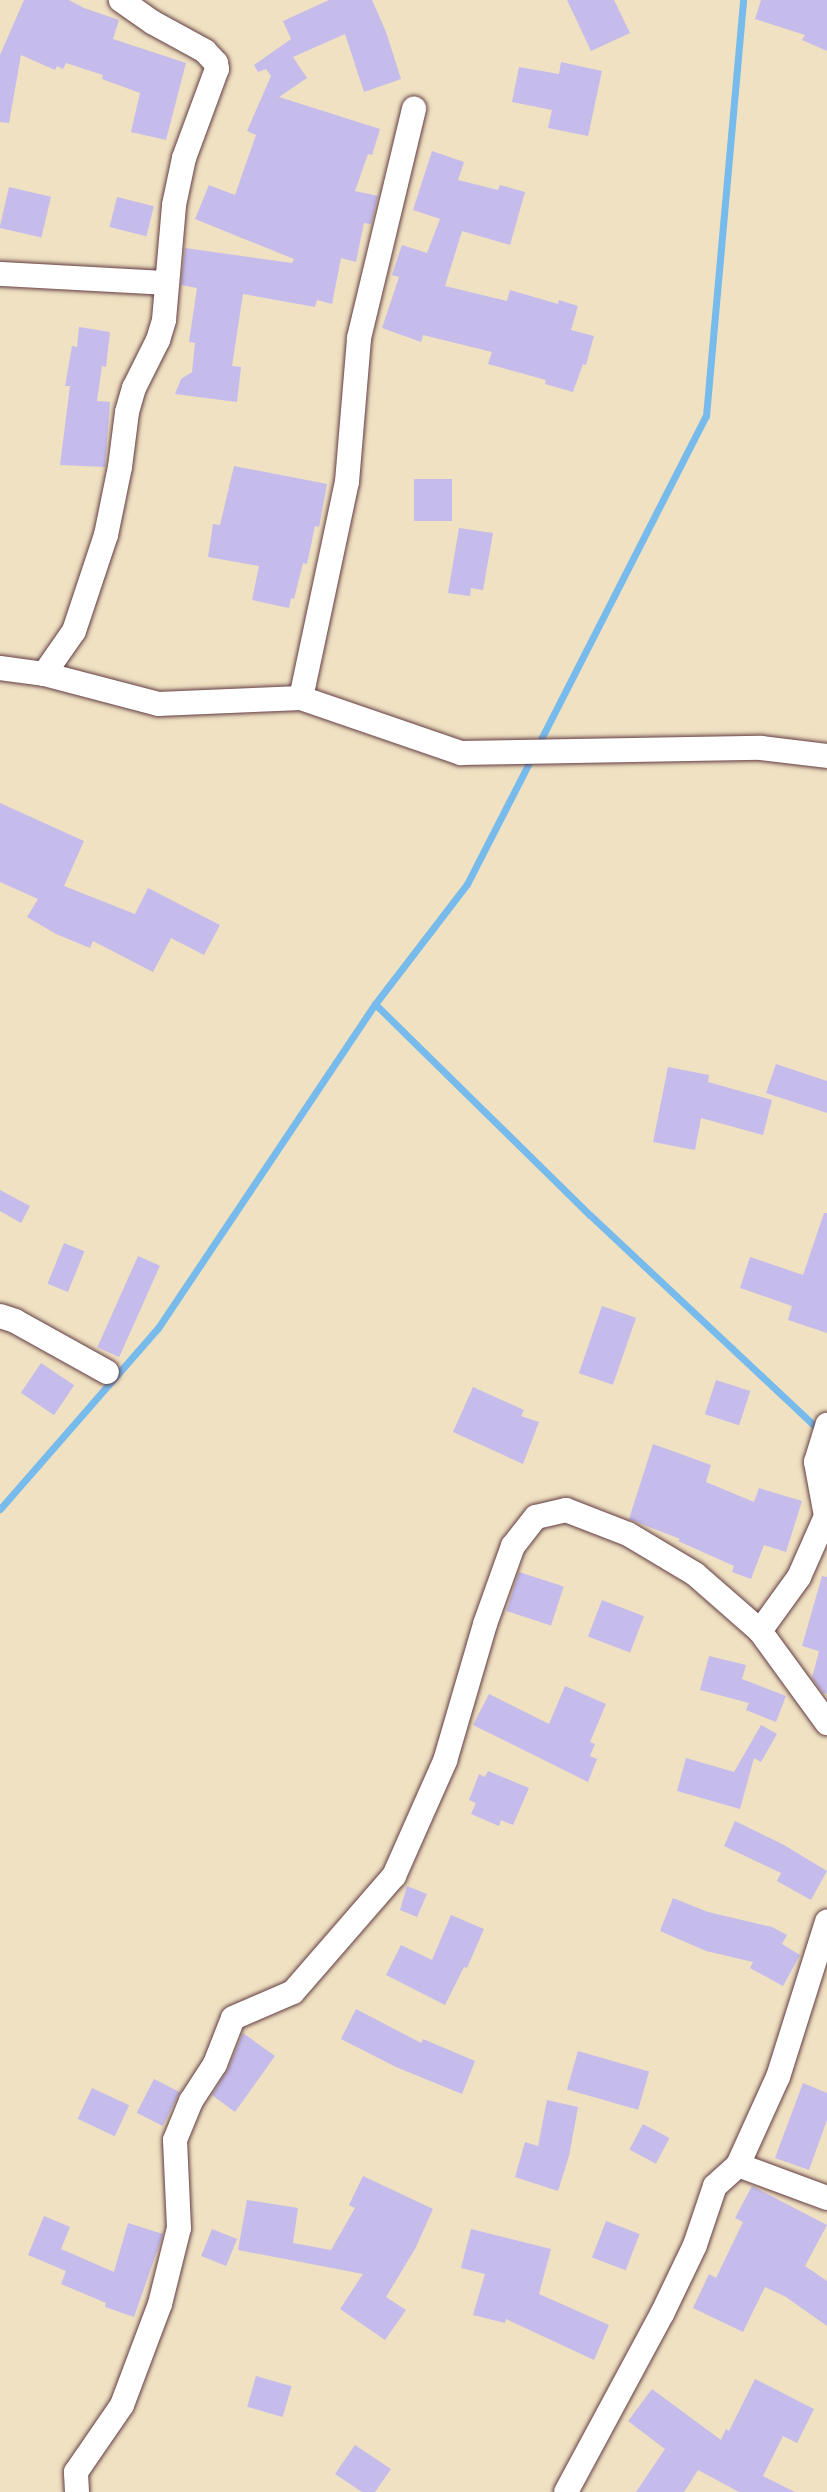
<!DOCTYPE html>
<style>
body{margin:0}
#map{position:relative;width:827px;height:2492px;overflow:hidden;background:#efe1c2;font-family:"Balsamiq Sans",sans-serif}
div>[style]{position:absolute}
.stream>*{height:7px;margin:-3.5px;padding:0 3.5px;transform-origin:3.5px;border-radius:3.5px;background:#77bbed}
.building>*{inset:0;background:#c5bcec;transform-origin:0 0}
.roads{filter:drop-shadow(0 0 2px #633c42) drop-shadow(0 0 2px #633c42)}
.street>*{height:24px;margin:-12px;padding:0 12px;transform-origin:12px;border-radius:12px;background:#fff}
span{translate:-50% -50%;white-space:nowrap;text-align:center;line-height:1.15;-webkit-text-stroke:6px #fbf7ec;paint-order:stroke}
</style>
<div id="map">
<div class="stream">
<i style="left:537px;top:747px;width:372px;rotate:-63deg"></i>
<i style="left:706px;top:416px;width:418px;rotate:-84.9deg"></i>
<i style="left:375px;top:1004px;width:301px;rotate:44.5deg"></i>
<i style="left:590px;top:1215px;width:317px;rotate:43.2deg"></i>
<i style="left:0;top:1509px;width:240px;rotate:-48.9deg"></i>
<i style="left:158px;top:1328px;width:390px;rotate:-56.2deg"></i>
<i style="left:375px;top:1004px;width:151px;rotate:-52.5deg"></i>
<i style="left:467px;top:884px;width:143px;rotate:-62.9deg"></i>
</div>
<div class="building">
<i style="clip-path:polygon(24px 0,69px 0,84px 8px,119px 20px,113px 39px,186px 63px,166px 140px,131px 132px,140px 93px,102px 79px,103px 75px,66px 63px,63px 69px,57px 66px,55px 70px,21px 55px,9px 123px,0 122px,0 55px)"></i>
<i style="clip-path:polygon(329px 0,372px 0,386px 32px,401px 79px,364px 92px,345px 34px,293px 57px,307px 78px,279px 97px,380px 129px,372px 155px,368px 154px,355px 191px,378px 196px,371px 224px,364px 223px,356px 262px,341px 258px,332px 304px,317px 300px,315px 307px,243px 294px,232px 366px,241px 367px,237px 402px,175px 394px,181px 379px,192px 372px,195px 343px,189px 342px,197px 288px,181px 285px,185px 248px,292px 263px,294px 259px,195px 219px,209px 185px,235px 195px,256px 135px,247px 131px,271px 76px,266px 69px,258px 72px,254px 65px,291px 39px,283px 21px)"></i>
<i style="clip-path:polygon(567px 0,614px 0,630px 33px,591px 51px)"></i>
<i style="clip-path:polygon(761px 0,827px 0,827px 51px,802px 40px,805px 35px,755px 19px)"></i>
<i style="clip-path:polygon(561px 62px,602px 71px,588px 136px,548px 128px,552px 110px,512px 102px,519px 67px,559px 74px)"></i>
<i style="clip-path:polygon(432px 151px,464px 162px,458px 180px,498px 190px,500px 185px,525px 192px,510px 245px,462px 231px,445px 286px,507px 301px,510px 290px,558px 304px,559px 300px,578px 306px,571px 330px,594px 336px,586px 365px,583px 364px,573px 392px,545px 384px,546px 380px,488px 364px,492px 352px,423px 335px,421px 342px,382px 328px,399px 277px,392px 275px,402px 245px,427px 253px,440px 219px,413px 210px)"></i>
<i style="left:9px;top:187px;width:43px;height:42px;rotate:13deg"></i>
<i style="left:117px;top:197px;width:38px;height:31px;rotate:14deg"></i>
<i style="clip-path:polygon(79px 327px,110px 332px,106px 367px,102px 366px,97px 401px,110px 402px,105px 467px,60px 465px,70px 386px,65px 386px,72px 346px,77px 347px)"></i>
<i style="clip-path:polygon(234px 466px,327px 484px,319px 527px,315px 526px,307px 564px,303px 563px,294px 599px,291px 598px,289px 608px,252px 600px,259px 566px,208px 557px,213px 524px,220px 525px)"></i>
<i style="left:452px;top:479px;width:42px;height:38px;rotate:90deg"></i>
<i style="clip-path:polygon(459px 528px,493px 533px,483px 590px,471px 588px,470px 596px,448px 593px)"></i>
<i style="clip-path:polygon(0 803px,84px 841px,64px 886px,135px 914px,148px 888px,220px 925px,204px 955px,171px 938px,153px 972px,93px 941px,90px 948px,56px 934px,27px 917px,38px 899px,0 882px)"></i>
<i style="clip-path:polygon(776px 1064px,827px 1081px,827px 1113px,766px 1093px)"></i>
<i style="clip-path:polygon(668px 1067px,709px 1075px,708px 1082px,772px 1100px,763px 1135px,701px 1118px,695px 1150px,653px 1142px)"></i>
<i style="clip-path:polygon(0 1190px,30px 1206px,21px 1223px,0 1211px)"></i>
<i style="clip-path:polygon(824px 1213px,827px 1213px,827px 1333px,788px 1320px,792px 1306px,740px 1288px,750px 1257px,803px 1275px)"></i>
<i style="left:64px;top:1243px;width:22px;height:44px;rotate:22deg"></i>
<i style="left:138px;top:1256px;width:24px;height:100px;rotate:24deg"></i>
<i style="left:602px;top:1306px;width:36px;height:71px;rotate:19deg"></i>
<i style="left:41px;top:1363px;width:40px;height:36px;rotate:34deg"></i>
<i style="left:716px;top:1380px;width:36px;height:36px;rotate:18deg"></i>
<i style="clip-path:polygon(473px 1387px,524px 1410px,521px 1416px,539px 1422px,523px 1464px,453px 1432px)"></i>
<i style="clip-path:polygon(653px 1444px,711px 1465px,706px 1482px,754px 1502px,759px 1488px,802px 1501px,786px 1552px,764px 1545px,751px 1579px,732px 1572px,734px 1566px,678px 1541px,680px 1539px,629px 1519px)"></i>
<i style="left:519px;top:1572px;width:47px;height:41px;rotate:18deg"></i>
<i style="clip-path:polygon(822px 1576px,827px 1577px,827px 1694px,823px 1693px,812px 1678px,819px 1651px,802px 1646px)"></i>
<i style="left:602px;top:1600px;width:45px;height:39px;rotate:21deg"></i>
<i style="clip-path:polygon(709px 1656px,746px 1665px,742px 1679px,786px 1696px,776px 1722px,746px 1710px,749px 1703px,700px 1690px)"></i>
<i style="clip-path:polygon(565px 1686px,606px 1704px,590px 1742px,595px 1744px,590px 1756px,597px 1759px,588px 1782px,473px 1725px,489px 1694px,549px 1724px)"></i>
<i style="clip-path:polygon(761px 1725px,777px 1734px,761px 1762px,754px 1758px,740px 1809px,677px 1791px,686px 1758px,734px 1772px)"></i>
<i style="clip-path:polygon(488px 1771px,529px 1788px,513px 1825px,501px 1820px,499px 1826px,471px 1814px,476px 1803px,469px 1800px,479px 1774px,485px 1777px)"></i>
<i style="clip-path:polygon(735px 1821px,784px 1845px,827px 1871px,811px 1900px,777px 1881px,781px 1873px,724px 1846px)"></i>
<i style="clip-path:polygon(407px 1886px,427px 1894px,417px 1917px,400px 1910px)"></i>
<i style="clip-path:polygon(673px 1898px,708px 1912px,772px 1927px,787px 1935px,782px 1944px,800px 1955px,783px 1986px,750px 1968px,753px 1962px,706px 1951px,660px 1931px)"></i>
<i style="clip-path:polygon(451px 1915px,484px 1929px,467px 1968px,464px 1967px,445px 2005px,386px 1975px,401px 1945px,432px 1960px)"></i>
<i style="clip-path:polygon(356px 2009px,421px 2043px,423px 2039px,475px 2061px,462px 2094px,396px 2067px,341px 2039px)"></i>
<i style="clip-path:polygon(243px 2033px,275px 2056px,235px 2112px,212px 2095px,228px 2069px)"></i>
<i style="left:578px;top:2051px;width:74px;height:40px;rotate:16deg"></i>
<i style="left:154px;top:2079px;width:29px;height:38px;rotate:27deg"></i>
<i style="clip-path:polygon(803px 2083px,827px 2093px,827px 2120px,809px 2170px,775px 2158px)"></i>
<i style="left:92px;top:2088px;width:41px;height:34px;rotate:25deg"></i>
<i style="clip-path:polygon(547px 2100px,578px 2107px,569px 2156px,558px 2191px,515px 2177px,525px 2142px,538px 2146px)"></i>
<i style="left:643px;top:2124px;width:30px;height:29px;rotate:28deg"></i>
<i style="clip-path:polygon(363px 2176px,433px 2209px,415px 2249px,386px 2297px,406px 2310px,385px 2340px,340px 2309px,363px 2274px,238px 2250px,247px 2200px,298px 2208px,293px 2243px,331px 2250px,355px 2208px,349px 2205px)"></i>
<i style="clip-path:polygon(752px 2186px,827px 2225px,805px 2266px,827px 2281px,827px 2326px,786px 2297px,765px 2287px,743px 2332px,693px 2308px,709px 2274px,716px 2278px,743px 2222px,735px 2218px)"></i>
<i style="clip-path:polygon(44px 2216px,70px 2227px,61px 2249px,114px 2272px,128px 2223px,163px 2234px,134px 2317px,105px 2307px,106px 2303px,61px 2284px,66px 2271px,28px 2255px)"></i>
<i style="left:606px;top:2221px;width:36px;height:39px;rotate:21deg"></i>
<i style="left:212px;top:2229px;width:27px;height:29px;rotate:22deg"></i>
<i style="clip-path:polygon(471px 2229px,551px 2249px,539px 2294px,609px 2325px,594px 2360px,506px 2319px,505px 2323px,473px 2315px,485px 2274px,461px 2268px)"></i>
<i style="left:256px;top:2376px;width:37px;height:32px;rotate:16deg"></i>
<i style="clip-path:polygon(755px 2379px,814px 2409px,797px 2443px,783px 2436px,763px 2476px,795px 2492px,739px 2492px,698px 2470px,684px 2492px,636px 2492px,665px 2449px,628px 2421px,652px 2389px,721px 2440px,726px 2429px,729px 2431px)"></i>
<i style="clip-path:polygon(355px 2445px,391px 2469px,375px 2492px,362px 2492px,335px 2474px)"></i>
</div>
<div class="roads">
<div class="street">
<i style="left:0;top:274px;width:166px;rotate:3.1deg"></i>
<i style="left:0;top:668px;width:44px;rotate:7.8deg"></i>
<i style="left:44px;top:674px;width:118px;rotate:14.7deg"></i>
<i style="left:158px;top:704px;width:143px;rotate:-2.4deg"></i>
<i style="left:301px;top:698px;width:169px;rotate:19deg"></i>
<i style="left:461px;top:753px;width:300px;rotate:-1deg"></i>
<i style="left:761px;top:748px;width:66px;rotate:6.9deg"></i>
<i style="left:44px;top:674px;width:52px;rotate:-55.1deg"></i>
<i style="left:74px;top:631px;width:101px;rotate:-71.6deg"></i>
<i style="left:106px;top:535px;width:69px;rotate:-78.4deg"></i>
<i style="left:120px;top:467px;width:55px;rotate:-82.7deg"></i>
<i style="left:127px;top:412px;width:25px;rotate:-74deg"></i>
<i style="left:134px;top:388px;width:54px;rotate:-63.4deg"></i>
<i style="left:158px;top:340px;width:21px;rotate:-73deg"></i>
<i style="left:164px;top:320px;width:115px;rotate:-85deg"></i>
<i style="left:174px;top:205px;width:48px;rotate:-78deg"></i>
<i style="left:184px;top:158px;width:95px;rotate:-69.7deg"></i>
<i style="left:217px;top:69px;width:6px;rotate:-99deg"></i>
<i style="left:216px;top:63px;width:16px;rotate:-133deg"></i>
<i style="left:205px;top:51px;width:60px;rotate:-151.3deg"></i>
<i style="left:152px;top:22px;width:38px;rotate:-145deg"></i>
<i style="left:301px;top:698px;width:221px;rotate:-78deg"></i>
<i style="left:347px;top:482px;width:144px;rotate:-85.2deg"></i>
<i style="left:359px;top:338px;width:236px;rotate:-76.5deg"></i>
<i style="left:0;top:1316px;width:16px;rotate:18deg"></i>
<i style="left:15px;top:1321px;width:105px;rotate:29deg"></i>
<i style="left:760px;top:1631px;width:67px;rotate:-54.2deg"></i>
<i style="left:799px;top:1577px;width:67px;rotate:-66.1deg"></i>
<i style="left:826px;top:1516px;width:55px;rotate:-100.5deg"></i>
<i style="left:816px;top:1462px;width:39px;rotate:-73deg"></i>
<i style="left:738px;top:2165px;width:97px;rotate:-65.6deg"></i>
<i style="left:778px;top:2077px;width:163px;rotate:-72.5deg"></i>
<i style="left:77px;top:2492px;width:20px;rotate:-93deg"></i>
<i style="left:76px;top:2472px;width:81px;rotate:-55.5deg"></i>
<i style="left:122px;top:2405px;width:108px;rotate:-69.4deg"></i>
<i style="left:160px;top:2304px;width:78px;rotate:-76deg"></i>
<i style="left:179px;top:2228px;width:88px;rotate:-92.6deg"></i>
<i style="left:175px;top:2140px;width:42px;rotate:-67.7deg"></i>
<i style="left:191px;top:2101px;width:44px;rotate:-57deg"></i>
<i style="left:215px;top:2064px;width:49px;rotate:-68.6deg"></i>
<i style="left:233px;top:2018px;width:65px;rotate:-23.4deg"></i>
<i style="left:293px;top:1992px;width:154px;rotate:-49deg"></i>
<i style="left:394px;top:1876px;width:126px;rotate:-66.1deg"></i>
<i style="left:445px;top:1761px;width:143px;rotate:-73.7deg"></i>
<i style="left:485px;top:1624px;width:83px;rotate:-70.3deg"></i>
<i style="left:513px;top:1546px;width:37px;rotate:-52deg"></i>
<i style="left:536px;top:1517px;width:31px;rotate:-13deg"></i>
<i style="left:566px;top:1510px;width:66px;rotate:21.2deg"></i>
<i style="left:628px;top:1534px;width:78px;rotate:30.8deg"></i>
<i style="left:695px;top:1574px;width:86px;rotate:41.2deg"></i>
<i style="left:760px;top:1631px;width:114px;rotate:53.9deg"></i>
<i style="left:566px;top:2492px;width:202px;rotate:-61.7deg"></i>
<i style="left:662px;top:2314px;width:76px;rotate:-64.4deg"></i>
<i style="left:695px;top:2245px;width:62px;rotate:-71.3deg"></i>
<i style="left:715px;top:2186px;width:31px;rotate:-42deg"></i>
<i style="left:738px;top:2165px;width:95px;rotate:20.3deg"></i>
</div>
</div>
</div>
